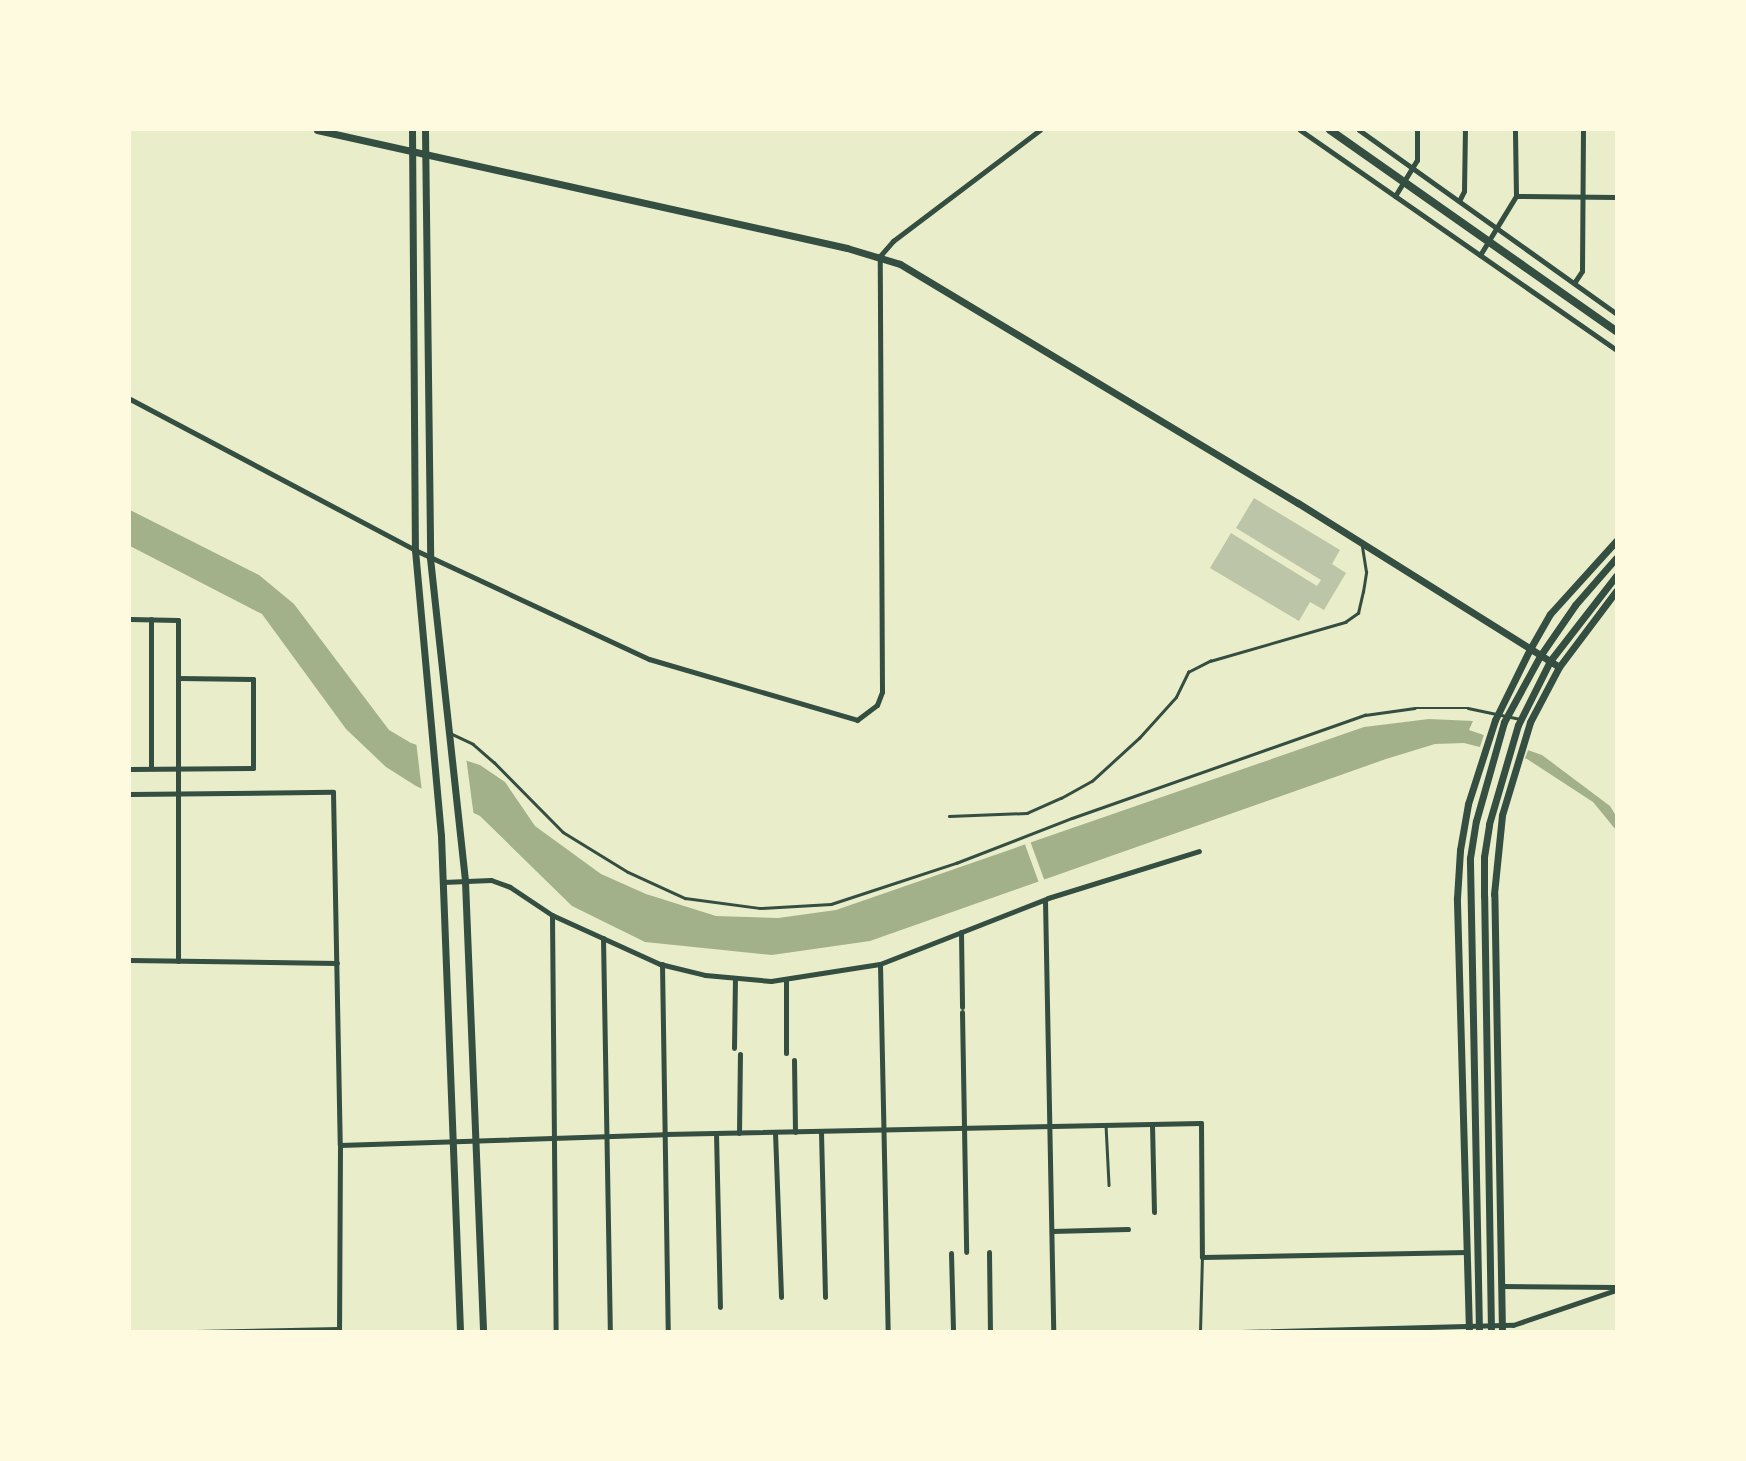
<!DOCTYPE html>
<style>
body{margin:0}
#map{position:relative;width:1746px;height:1461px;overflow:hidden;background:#e9edc9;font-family:Barlow,sans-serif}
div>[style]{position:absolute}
.water>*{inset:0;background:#a3b18a}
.pier>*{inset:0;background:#e9edc9;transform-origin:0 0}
.building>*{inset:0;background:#bcc5a7}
.service>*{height:2.5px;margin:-1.25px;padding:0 1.25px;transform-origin:1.25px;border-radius:1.25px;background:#344e41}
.minor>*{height:5px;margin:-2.5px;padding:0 2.5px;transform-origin:2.5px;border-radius:2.5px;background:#344e41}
.tertiary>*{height:7px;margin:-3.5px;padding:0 3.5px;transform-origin:3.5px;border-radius:3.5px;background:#344e41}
.secondary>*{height:8px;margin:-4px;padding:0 4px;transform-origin:4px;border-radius:4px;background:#344e41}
span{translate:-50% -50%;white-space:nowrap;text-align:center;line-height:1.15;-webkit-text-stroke:7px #fefae0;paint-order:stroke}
.frame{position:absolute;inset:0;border:131px solid #fefae0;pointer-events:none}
</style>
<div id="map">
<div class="water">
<i style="clip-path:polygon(130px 510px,259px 575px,294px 604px,389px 730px,411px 743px,480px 765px,505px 782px,535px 826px,601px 874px,646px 894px,716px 916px,778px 918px,836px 910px,1364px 727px,1429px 719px,1473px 721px,1469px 730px,1542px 755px,1610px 806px,1616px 816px,1616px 830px,1593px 802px,1527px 759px,1464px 743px,1435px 744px,1386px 759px,870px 941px,772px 955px,645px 942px,572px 906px,480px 816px,416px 786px,386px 767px,346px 729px,262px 614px,130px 546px)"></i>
</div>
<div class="pier">
<i style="clip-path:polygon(1485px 731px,1530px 745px,1524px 761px,1479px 750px)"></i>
<i style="clip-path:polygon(416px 741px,466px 757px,474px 817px,422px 792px)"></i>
<i style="left:1029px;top:838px;width:45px;height:6px;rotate:70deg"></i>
</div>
<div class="building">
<i style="clip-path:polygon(1254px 498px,1340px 550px,1332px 564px,1346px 573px,1324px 610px,1310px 602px,1299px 621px,1210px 568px,1231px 533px,1317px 586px,1321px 580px,1236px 528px)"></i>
</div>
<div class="service">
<i style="left:452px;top:734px;width:23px;rotate:25deg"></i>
<i style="left:473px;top:744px;width:28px;rotate:41deg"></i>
<i style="left:494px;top:762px;width:98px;rotate:45.4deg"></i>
<i style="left:563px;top:832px;width:76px;rotate:31.6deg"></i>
<i style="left:628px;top:872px;width:63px;rotate:24.5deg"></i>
<i style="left:685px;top:898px;width:76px;rotate:7.6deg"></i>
<i style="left:760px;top:908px;width:71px;rotate:-3.2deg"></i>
<i style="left:831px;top:904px;width:132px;rotate:-18.2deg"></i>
<i style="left:956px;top:863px;width:124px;rotate:-21.2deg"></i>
<i style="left:1072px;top:818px;width:311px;rotate:-19.4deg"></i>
<i style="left:1365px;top:715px;width:50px;rotate:-8deg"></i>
<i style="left:1415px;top:708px;width:53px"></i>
<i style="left:1468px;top:708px;width:53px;rotate:11.9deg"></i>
<i style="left:949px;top:816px;width:78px;rotate:-2.2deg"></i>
<i style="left:1027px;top:813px;width:37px;rotate:-24deg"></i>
<i style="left:1061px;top:798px;width:35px;rotate:-29deg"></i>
<i style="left:1092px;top:781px;width:64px;rotate:-42.5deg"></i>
<i style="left:1139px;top:738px;width:55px;rotate:-47.9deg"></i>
<i style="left:1176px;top:697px;width:28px;rotate:-64deg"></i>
<i style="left:1188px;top:672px;width:25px;rotate:-27deg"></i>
<i style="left:1210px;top:661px;width:141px;rotate:-16.1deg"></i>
<i style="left:1345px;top:622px;width:16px;rotate:-35deg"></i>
<i style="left:1358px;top:613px;width:22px;rotate:-77deg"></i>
<i style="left:1363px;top:592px;width:20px;rotate:-81deg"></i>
<i style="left:1366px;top:572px;width:26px;rotate:-99deg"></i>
<i style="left:1106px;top:1125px;width:60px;rotate:87.1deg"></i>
<i style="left:1200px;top:1332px;width:75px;rotate:-88.5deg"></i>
</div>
<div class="minor">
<i style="left:1300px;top:130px;width:385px;rotate:34.8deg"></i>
<i style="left:1359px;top:130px;width:315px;rotate:35.5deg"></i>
<i style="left:1395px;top:196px;width:42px;rotate:-58.6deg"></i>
<i style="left:1417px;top:160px;width:30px;rotate:-90deg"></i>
<i style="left:1516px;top:196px;width:100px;rotate:0.6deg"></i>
<i style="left:1459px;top:201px;width:11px;rotate:-63deg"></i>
<i style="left:1464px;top:191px;width:61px;rotate:-89.1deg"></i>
<i style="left:1480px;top:255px;width:69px;rotate:-58.6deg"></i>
<i style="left:1516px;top:196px;width:66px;rotate:-90.9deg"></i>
<i style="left:1574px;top:283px;width:14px;rotate:-56deg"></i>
<i style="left:1582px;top:271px;width:141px;rotate:-89.6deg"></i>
<i style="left:130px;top:399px;width:323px;rotate:27.9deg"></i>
<i style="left:415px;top:550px;width:258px;rotate:25deg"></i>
<i style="left:649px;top:659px;width:217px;rotate:16.3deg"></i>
<i style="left:857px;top:720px;width:25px;rotate:-37deg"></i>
<i style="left:877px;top:705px;width:14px;rotate:-69deg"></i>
<i style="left:882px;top:692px;width:436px;rotate:-90.3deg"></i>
<i style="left:880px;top:256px;width:20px;rotate:-49deg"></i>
<i style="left:893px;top:241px;width:184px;rotate:-37.1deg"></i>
<i style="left:130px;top:619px;width:48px;rotate:1.2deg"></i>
<i style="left:178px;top:620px;width:341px;rotate:90deg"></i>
<i style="left:151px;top:619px;width:149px;rotate:90deg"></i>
<i style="left:130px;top:769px;width:123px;rotate:-0.5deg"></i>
<i style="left:253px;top:768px;width:89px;rotate:-90deg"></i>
<i style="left:253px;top:679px;width:75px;rotate:-179.2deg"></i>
<i style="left:130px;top:794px;width:203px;rotate:-0.6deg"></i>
<i style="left:333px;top:792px;width:353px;rotate:88.9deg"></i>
<i style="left:340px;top:1145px;width:187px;rotate:90.3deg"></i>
<i style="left:443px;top:882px;width:48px;rotate:-2.4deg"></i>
<i style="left:491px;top:880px;width:20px;rotate:20deg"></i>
<i style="left:510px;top:887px;width:50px;rotate:33.7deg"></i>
<i style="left:552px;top:915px;width:119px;rotate:24.4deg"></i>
<i style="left:660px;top:964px;width:46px;rotate:13.7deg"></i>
<i style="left:705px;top:975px;width:66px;rotate:5.2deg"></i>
<i style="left:771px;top:981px;width:110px;rotate:-8.9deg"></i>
<i style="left:880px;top:964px;width:180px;rotate:-21.4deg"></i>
<i style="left:1048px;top:898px;width:158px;rotate:-17.3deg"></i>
<i style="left:1045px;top:900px;width:432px;rotate:88.9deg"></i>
<i style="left:552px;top:915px;width:417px;rotate:89.5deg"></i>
<i style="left:961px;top:932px;width:75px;rotate:89.2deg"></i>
<i style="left:603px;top:938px;width:394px;rotate:89deg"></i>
<i style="left:130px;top:960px;width:207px;rotate:0.8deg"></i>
<i style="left:662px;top:964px;width:368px;rotate:89.1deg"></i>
<i style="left:880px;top:964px;width:368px;rotate:88.8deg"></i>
<i style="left:786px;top:979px;width:74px;rotate:90deg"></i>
<i style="left:962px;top:1012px;width:240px;rotate:89deg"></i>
<i style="left:734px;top:1048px;width:70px;rotate:-89.2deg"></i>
<i style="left:794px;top:1060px;width:72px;rotate:89.2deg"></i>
<i style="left:1152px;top:1124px;width:88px;rotate:88.7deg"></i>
<i style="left:775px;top:1132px;width:165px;rotate:87.9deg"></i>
<i style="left:821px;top:1132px;width:165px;rotate:88.6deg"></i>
<i style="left:716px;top:1133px;width:174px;rotate:88.7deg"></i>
<i style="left:739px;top:1133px;width:79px;rotate:-89.3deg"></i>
<i style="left:340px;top:1145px;width:325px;rotate:-1.9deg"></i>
<i style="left:665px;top:1134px;width:536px;rotate:-1.18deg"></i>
<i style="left:1201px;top:1123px;width:134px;rotate:89.6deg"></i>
<i style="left:1202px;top:1257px;width:265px;rotate:-1.1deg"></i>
<i style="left:1052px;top:1231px;width:76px;rotate:-1.5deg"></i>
<i style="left:989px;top:1252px;width:80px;rotate:89.3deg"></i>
<i style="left:951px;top:1253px;width:79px;rotate:88.5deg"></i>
<i style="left:1502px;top:1286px;width:114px;rotate:0.5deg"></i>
<i style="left:196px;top:1332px;width:143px;rotate:-1.2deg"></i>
<i style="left:1240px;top:1332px;width:273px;rotate:-1.5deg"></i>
<i style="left:1513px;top:1325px;width:109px;rotate:-18.8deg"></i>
</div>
<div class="tertiary">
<i style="left:317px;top:130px;width:543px;rotate:12.55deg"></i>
<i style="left:847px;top:248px;width:55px;rotate:16.8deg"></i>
<i style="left:900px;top:264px;width:464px;rotate:31deg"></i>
<i style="left:1298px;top:503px;width:308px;rotate:32.1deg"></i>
<i style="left:412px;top:130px;width:420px;rotate:89.6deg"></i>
<i style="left:415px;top:550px;width:287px;rotate:84.8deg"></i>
<i style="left:441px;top:836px;width:496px;rotate:87.8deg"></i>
<i style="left:425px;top:130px;width:428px;rotate:89.3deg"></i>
<i style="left:430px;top:558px;width:325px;rotate:83.8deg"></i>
<i style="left:465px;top:881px;width:451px;rotate:87.7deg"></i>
<i style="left:1469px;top:1332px;width:434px;rotate:-91.6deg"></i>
<i style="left:1457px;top:898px;width:48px;rotate:-86.4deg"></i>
<i style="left:1460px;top:850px;width:47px;rotate:-80.1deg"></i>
<i style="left:1468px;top:804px;width:88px;rotate:-72.2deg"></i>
<i style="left:1495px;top:720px;width:79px;rotate:-63.8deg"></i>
<i style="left:1530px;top:649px;width:40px;rotate:-60.3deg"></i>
<i style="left:1550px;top:614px;width:98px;rotate:-47.9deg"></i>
<i style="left:1479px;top:1332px;width:474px;rotate:-91.1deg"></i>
<i style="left:1470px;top:858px;width:37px;rotate:-81deg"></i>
<i style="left:1476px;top:821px;width:103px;rotate:-74.2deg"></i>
<i style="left:1504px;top:722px;width:75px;rotate:-61.4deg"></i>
<i style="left:1540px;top:656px;width:62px;rotate:-55.5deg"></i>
<i style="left:1575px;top:605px;width:62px;rotate:-48.9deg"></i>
<i style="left:1491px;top:1332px;width:436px;rotate:-90.9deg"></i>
<i style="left:1484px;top:896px;width:39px;rotate:-90deg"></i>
<i style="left:1484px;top:857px;width:33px;rotate:-81deg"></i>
<i style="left:1489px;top:824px;width:103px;rotate:-73.7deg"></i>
<i style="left:1518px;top:725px;width:72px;rotate:-63.4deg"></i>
<i style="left:1550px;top:661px;width:108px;rotate:-52.2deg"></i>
<i style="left:1502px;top:1332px;width:438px;rotate:-91deg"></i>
<i style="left:1494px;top:894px;width:79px;rotate:-84.2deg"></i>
<i style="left:1502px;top:815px;width:97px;rotate:-73.2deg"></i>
<i style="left:1530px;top:722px;width:62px;rotate:-62.2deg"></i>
<i style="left:1559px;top:667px;width:95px;rotate:-53.1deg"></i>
</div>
<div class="secondary">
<i style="left:1330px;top:130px;width:350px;rotate:35.1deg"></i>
</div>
<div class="frame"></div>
</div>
